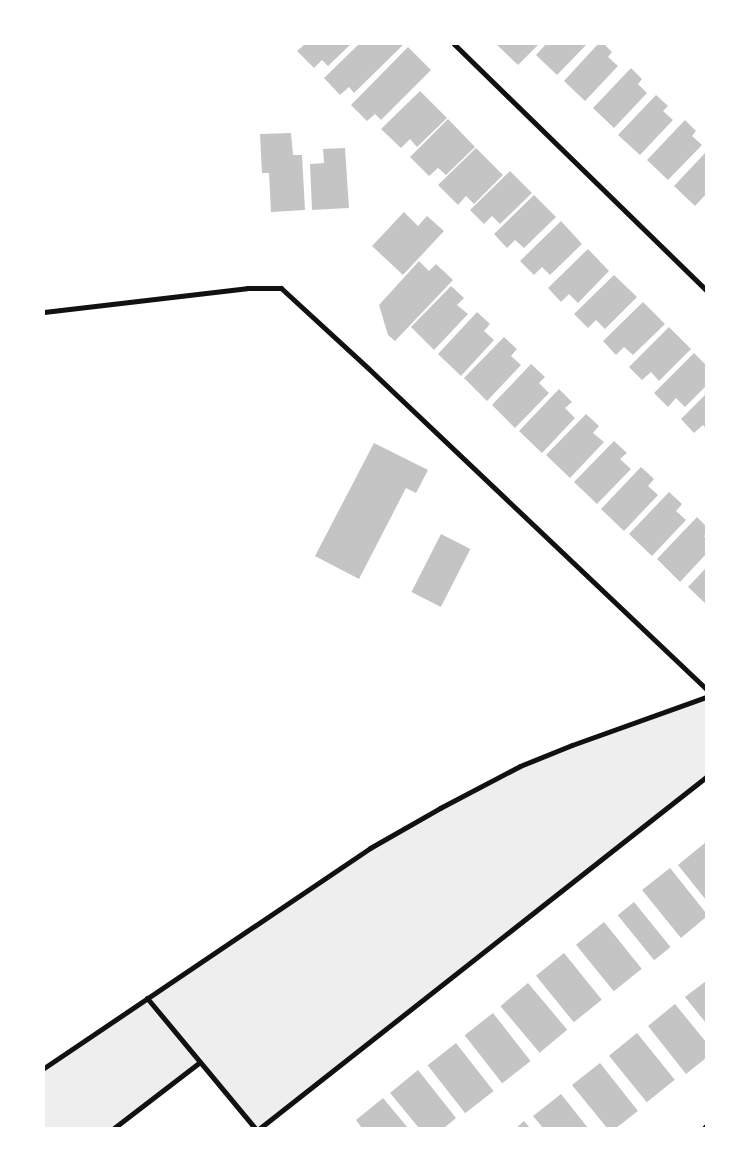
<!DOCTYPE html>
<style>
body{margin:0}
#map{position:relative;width:750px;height:1172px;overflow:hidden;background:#fff;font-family:"Fira Sans Condensed",sans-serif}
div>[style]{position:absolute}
.green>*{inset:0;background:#eee}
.building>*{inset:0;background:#c4c4c4;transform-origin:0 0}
.minor>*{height:5px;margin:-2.5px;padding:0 2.5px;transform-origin:2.5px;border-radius:2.5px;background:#111}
span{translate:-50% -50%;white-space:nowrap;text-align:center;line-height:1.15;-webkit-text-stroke:5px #fff;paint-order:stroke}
.frame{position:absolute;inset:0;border:45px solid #fff;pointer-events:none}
</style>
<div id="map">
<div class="green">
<i style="clip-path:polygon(706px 697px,706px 777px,260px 1128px,255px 1128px,200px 1062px,114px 1128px,44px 1128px,44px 1068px,332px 874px,498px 777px,572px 745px)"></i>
</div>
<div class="building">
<i style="clip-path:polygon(305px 44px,351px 44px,328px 66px,322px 60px,314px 68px,297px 51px)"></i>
<i style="clip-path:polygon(359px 44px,404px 44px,354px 93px,349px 87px,340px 95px,324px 78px)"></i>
<i style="clip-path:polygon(496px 44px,539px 44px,518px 65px)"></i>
<i style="clip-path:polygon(546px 44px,587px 44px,557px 75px,536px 55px)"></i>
<i style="clip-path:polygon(598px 44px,604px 44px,612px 52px,608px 57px,618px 66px,585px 101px,564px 81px)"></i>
<i style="clip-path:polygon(408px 47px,431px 70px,381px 120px,375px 114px,367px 121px,351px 105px)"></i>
<i style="clip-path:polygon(631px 68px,642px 79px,638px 84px,647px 93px,614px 128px,593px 108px)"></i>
<i style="clip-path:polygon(420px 91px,447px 118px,417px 147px,410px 139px,401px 148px,381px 129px)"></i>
<i style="clip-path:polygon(656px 95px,668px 106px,663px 111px,673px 120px,640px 155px,618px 135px)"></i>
<i style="clip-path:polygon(448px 119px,475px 147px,446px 175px,438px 168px,429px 176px,410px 157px)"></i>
<i style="clip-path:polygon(685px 120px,696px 131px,692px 136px,702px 145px,668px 180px,647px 160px)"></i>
<i style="clip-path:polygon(291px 133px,293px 155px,302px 155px,305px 210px,271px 212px,269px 173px,262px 173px,260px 134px)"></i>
<i style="clip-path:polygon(345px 148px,349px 208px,312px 210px,310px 164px,324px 163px,323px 149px)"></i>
<i style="clip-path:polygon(476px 148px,503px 175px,474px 204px,466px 196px,458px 205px,438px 185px)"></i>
<i style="clip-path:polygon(706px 152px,706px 194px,695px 206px,674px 186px)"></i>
<i style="clip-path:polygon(510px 171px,532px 193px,500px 224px,492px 216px,484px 224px,470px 210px)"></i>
<i style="clip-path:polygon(534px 195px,556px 217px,524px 248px,515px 240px,507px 248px,494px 234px)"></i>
<i style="clip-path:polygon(404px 212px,418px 226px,427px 216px,444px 231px,403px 275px,372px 246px)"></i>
<i style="clip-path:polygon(561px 221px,582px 244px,550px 275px,542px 267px,534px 275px,520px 261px)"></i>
<i style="clip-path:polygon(588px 249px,609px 271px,578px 303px,569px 294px,561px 302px,548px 288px)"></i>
<i style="clip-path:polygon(419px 261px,429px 271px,436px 264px,453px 280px,395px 341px,388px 335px,379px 305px)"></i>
<i style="clip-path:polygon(614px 275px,637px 297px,605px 329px,596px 320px,588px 328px,574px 314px)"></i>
<i style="clip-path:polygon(451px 286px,464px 298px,457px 305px,468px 314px,434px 350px,411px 327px)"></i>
<i style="clip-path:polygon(643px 302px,665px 324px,633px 355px,624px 347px,616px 355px,603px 341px)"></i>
<i style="clip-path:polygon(477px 312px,490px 324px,484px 331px,494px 340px,461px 376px,438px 354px)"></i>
<i style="clip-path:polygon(669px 327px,691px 349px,659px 381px,651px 372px,642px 380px,629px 367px)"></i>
<i style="clip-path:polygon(504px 337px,517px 349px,511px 356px,521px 365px,487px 401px,464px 378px)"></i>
<i style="clip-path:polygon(694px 353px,706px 365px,706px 386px,685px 407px,676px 398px,668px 407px,654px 393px)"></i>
<i style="clip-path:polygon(531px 364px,545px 377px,539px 383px,549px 393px,515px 428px,492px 405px)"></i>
<i style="clip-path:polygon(559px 389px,572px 402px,565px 408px,575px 418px,542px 453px,519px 431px)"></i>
<i style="clip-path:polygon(706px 394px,706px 429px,703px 425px,694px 433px,681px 419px)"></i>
<i style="clip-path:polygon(586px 414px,599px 426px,593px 433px,604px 442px,570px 478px,546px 455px)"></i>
<i style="clip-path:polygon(614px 441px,627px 453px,620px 459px,631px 469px,597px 504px,574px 482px)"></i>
<i style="clip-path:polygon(374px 443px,428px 470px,416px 493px,406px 488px,359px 579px,315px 556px)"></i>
<i style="clip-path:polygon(641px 467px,654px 479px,648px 486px,658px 495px,624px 531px,601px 509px)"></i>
<i style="clip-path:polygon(669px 492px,682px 504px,676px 511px,686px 520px,652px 556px,629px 534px)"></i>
<i style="clip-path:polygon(697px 517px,706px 526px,706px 534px,704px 536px,706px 539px,706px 554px,680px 582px,657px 559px)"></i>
<i style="left:441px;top:534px;width:33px;height:65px;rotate:27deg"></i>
<i style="clip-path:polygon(706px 568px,706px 604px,688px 587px)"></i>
<i style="clip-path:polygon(706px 842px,706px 900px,678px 865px)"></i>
<i style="clip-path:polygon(670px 868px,706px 913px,706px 917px,681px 938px,642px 890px)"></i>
<i style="left:634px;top:902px;width:58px;height:21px;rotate:51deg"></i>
<i style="left:604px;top:922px;width:60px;height:36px;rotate:51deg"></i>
<i style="left:564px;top:953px;width:60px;height:36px;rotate:51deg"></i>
<i style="clip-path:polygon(706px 981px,706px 1023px,685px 997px)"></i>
<i style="left:528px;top:983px;width:61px;height:36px;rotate:50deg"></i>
<i style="clip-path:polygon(675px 1004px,706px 1042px,706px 1058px,686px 1074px,648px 1026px)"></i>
<i style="left:493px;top:1013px;width:61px;height:36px;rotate:52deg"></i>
<i style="left:637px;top:1033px;width:60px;height:36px;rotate:51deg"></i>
<i style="left:456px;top:1043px;width:61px;height:36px;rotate:52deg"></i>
<i style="clip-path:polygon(600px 1063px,638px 1111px,616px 1128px,607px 1128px,572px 1085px)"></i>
<i style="clip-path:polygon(418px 1070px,456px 1118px,444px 1128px,419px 1128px,390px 1093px)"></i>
<i style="clip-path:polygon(561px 1094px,588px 1128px,543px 1128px,533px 1116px)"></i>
<i style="clip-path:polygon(383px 1098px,408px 1128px,362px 1128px,356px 1120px)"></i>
<i style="clip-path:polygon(524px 1121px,530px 1128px,516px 1128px)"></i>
</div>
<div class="minor">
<i style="left:454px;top:44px;width:352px;rotate:44.3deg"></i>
<i style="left:44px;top:312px;width:204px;rotate:-6.7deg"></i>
<i style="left:247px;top:288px;width:34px"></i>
<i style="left:281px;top:288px;width:118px;rotate:42.6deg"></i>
<i style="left:368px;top:368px;width:466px;rotate:43.5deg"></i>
<i style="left:147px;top:998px;width:169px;rotate:50.3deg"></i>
<i style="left:44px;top:1068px;width:393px;rotate:-34deg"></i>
<i style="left:370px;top:848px;width:81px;rotate:-29.7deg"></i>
<i style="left:440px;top:808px;width:90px;rotate:-27.7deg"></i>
<i style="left:520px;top:766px;width:56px;rotate:-22deg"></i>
<i style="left:572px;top:745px;width:142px;rotate:-19.7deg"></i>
<i style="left:114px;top:1128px;width:108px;rotate:-37.5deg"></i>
<i style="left:260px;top:1128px;width:568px;rotate:-38.2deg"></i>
<i style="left:704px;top:1128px;width:3px;rotate:-45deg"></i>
</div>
<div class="frame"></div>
</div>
